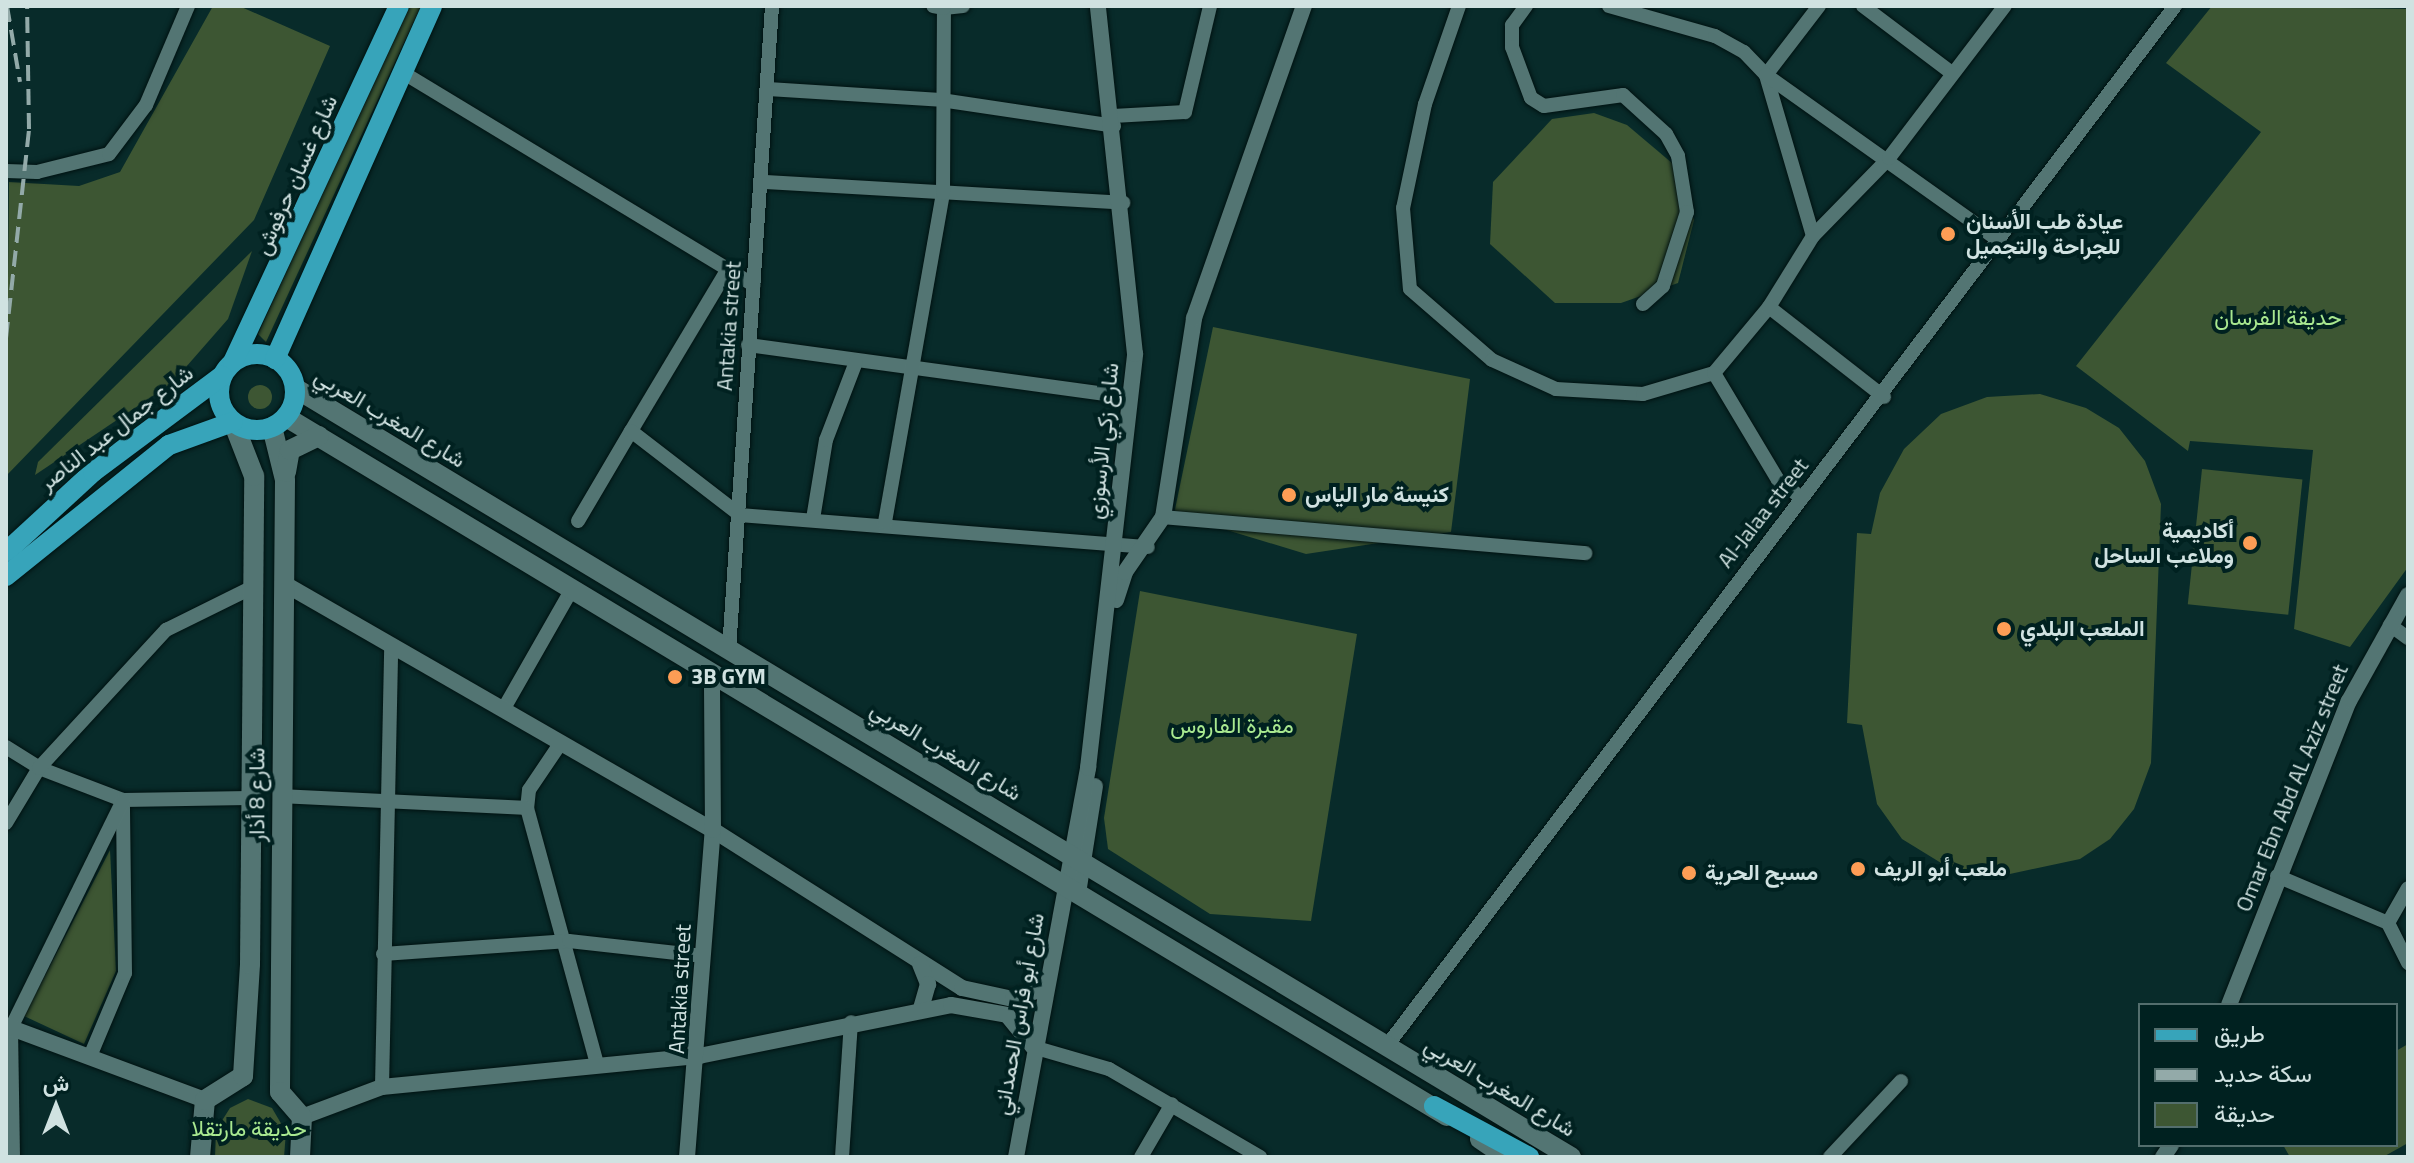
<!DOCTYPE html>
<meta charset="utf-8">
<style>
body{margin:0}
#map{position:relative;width:2414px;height:1163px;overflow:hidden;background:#082b2a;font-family:"Titillium Web",Vazirmatn,sans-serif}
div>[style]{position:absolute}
.green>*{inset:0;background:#3d5633;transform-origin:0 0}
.round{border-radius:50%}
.roads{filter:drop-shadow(0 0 2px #001211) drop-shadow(0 0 2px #001211)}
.minor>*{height:14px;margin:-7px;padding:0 7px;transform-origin:7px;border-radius:7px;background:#537573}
.tertiary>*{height:16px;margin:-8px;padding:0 8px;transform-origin:8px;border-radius:8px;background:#537573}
.secondary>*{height:20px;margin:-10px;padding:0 10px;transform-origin:10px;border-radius:10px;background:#537573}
.primary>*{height:20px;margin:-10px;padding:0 10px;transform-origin:10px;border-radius:10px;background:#37a4ba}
.primary>.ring{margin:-10px;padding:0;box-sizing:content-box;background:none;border:20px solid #37a4ba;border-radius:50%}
.rail>*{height:4px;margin-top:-2px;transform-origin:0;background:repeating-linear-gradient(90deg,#93aaa9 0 16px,transparent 0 24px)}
.dots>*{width:22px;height:22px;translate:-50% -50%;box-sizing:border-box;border:4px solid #002120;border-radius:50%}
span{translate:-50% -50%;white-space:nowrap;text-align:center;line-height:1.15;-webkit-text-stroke:8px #002120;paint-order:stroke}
.street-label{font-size:22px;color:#d0e2e1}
.poi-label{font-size:22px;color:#d0e2e1;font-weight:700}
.left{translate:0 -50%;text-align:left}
.right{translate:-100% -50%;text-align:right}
.park-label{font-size:22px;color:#a9e990}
.frame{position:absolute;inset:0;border:8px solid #d0e2e1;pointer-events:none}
.legend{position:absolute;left:2138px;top:1003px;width:260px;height:144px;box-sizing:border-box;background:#002120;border:2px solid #536e6d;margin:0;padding:10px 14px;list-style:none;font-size:24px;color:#d0e2e1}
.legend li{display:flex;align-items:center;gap:16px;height:40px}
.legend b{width:40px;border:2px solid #536e6d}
.north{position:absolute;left:16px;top:1067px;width:80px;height:80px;-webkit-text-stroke:6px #002120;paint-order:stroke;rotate:0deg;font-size:22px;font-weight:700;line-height:32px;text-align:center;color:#d0e2e1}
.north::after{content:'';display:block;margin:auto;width:28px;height:36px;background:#d0e2e1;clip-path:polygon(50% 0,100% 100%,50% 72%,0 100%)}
</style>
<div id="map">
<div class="green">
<i style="clip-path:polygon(213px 6px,239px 6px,330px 46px,254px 220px,6px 476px,9px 182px,79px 186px,120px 172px)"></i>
<i style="clip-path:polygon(407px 6px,421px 6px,266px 342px,258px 334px)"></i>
<i style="clip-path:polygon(2212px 6px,2408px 9px,2408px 567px,2350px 647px,2294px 629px,2313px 450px,2190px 441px,2188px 451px,2076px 366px,2261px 132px,2166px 63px)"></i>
<i style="clip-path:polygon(1594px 113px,1627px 125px,1672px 163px,1694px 220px,1678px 283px,1621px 303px,1555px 303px,1490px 244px,1493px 182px,1552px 119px)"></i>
<i style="clip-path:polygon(252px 251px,228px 319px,172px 383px,35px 475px,38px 462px)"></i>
<i style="clip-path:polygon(1213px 327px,1470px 379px,1451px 532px,1306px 554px,1174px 514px)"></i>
<i class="round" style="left:248px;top:385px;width:24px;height:24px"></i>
<i style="clip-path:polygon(2040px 394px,2086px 408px,2119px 428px,2145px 461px,2161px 504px,2151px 763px,2134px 809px,2110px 839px,2080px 859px,1996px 877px,1946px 866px,1902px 839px,1877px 804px,1862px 725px,1847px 723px,1857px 533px,1871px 534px,1880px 493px,1904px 449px,1941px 414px,1987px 397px)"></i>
<i style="left:2202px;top:469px;width:101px;height:136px;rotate:6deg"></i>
<i style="clip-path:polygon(1140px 591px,1357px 634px,1311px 921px,1210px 914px,1108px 849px,1104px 818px)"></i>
<i style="clip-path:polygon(110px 850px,116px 971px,84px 1044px,24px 1016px)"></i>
<i style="clip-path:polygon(2408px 1044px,2408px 1143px,2383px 1157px,2290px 1157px,2283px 1145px,2396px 1145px,2396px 1051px)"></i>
<i style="clip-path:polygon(248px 1099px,272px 1108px,286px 1132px,284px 1157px,215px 1157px,216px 1130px,230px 1108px)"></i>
</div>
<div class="roads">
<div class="minor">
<i style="left:1459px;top:6px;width:104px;rotate:109.1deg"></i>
<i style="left:1425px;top:104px;width:106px;rotate:101.9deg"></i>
<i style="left:1403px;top:208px;width:81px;rotate:85.1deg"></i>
<i style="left:1410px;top:289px;width:108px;rotate:40.9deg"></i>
<i style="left:1492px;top:360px;width:70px;rotate:24.4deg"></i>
<i style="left:1556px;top:389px;width:87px;rotate:3.3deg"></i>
<i style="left:1643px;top:394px;width:74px;rotate:-16.5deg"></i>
<i style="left:1714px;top:373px;width:86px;rotate:-50.2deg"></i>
<i style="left:1769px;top:307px;width:84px;rotate:-58.2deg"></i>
<i style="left:1813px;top:236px;width:168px;rotate:-106.3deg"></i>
<i style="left:1766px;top:75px;width:87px;rotate:-52.5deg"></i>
<i style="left:1526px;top:6px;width:24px;rotate:126deg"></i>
<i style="left:1512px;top:25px;width:22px;rotate:90deg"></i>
<i style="left:1512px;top:47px;width:54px;rotate:69.6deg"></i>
<i style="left:1531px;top:98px;width:15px;rotate:32deg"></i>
<i style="left:1544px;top:106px;width:80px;rotate:-7.9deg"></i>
<i style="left:1623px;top:95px;width:58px;rotate:42.2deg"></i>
<i style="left:1666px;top:134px;width:25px;rotate:61deg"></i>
<i style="left:1678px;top:156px;width:57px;rotate:80.9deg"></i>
<i style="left:1687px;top:212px;width:78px;rotate:108deg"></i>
<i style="left:1663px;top:286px;width:27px;rotate:138deg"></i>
<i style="left:1609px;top:6px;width:110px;rotate:15.8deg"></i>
<i style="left:1715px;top:36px;width:33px;rotate:29deg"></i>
<i style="left:1744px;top:52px;width:32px;rotate:46deg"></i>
<i style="left:1766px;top:75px;width:287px;rotate:35.4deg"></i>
<i style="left:1863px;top:6px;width:111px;rotate:37deg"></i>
<i style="left:944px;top:8px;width:19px;rotate:-6deg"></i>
<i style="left:402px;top:72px;width:411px;rotate:31.2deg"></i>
<i style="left:768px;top:89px;width:173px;rotate:3.6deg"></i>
<i style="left:941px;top:100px;width:175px;rotate:8.5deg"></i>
<i style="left:1113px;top:116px;width:72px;rotate:-3.2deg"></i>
<i style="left:1185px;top:112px;width:109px;rotate:-76.7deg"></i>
<i style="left:6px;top:171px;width:31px;rotate:2deg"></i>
<i style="left:37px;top:172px;width:74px;rotate:-14deg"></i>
<i style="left:109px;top:154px;width:61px;rotate:-52.9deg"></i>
<i style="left:146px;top:105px;width:108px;rotate:-67deg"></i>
<i style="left:764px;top:182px;width:360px;rotate:3.3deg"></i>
<i style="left:1813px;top:236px;width:109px;rotate:-45.7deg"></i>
<i style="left:1889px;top:158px;width:191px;rotate:-52.7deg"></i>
<i style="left:1769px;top:307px;width:146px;rotate:38deg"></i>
<i style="left:748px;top:345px;width:385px;rotate:7.8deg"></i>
<i style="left:1714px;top:373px;width:125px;rotate:59.1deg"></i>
<i style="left:1778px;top:480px;width:30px;rotate:37deg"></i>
<i style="left:631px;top:431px;width:183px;rotate:-59.1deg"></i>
<i style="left:1163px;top:517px;width:424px;rotate:4.9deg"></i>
<i style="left:813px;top:519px;width:80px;rotate:-80.7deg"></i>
<i style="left:826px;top:440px;width:84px;rotate:-69deg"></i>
<i style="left:578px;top:521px;width:104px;rotate:-59.5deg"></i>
<i style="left:631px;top:431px;width:138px;rotate:37.6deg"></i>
<i style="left:740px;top:515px;width:409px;rotate:4.5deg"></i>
<i style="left:885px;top:522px;width:334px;rotate:-80deg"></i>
<i style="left:943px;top:193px;width:185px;rotate:-89.7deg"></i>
<i style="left:944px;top:8px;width:11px;rotate:-170deg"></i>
<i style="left:2390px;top:625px;width:22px;rotate:36deg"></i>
<i style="left:729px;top:650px;width:645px;rotate:-86.18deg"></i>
<i style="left:503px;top:710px;width:137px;rotate:-60.3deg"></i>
<i style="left:560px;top:744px;width:55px;rotate:124deg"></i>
<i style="left:529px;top:790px;width:18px;rotate:96deg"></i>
<i style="left:527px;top:808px;width:265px;rotate:74.7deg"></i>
<i style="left:6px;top:747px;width:39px;rotate:32deg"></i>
<i style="left:39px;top:768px;width:90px;rotate:20.9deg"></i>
<i style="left:123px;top:800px;width:126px;rotate:-0.9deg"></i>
<i style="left:281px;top:796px;width:246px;rotate:2.8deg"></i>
<i style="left:6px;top:823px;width:64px;rotate:-59deg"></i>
<i style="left:39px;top:768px;width:188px;rotate:-47.4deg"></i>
<i style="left:166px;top:630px;width:99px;rotate:-26.3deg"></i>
<i style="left:2277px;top:876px;width:121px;rotate:22.9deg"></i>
<i style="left:2388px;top:923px;width:45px;rotate:63.4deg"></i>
<i style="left:2388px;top:923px;width:40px;rotate:-60.3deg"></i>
<i style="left:383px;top:954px;width:186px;rotate:-4deg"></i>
<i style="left:569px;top:941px;width:135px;rotate:6.4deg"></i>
<i style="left:1033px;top:1047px;width:79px;rotate:16.1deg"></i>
<i style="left:1109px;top:1069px;width:175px;rotate:30.2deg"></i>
<i style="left:1386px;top:1047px;width:1306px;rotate:-52.84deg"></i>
<i style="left:91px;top:1054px;width:88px;rotate:-67.2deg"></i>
<i style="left:125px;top:973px;width:168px;rotate:-90.7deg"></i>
<i style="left:382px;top:1087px;width:442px;rotate:-88.8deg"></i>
<i style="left:13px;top:1157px;width:129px;rotate:-90.9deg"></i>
<i style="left:11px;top:1028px;width:254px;rotate:-63.8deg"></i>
<i style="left:842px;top:1157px;width:135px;rotate:-86.2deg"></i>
<i style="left:1141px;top:1157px;width:61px;rotate:-59.7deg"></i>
<i style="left:1830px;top:1157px;width:104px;rotate:-46.9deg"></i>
</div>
<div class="tertiary">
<i style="left:283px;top:583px;width:496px;rotate:29.9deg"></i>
<i style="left:713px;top:830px;width:295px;rotate:32.4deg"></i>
<i style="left:962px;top:988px;width:52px;rotate:12.2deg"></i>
<i style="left:1013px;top:999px;width:31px;rotate:-19deg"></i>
<i style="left:1116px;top:600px;width:29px;rotate:-72deg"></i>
<i style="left:1125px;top:572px;width:67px;rotate:-55.4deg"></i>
<i style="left:1163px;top:517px;width:201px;rotate:-81.1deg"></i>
<i style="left:1194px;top:318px;width:331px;rotate:-70.6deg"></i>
<i style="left:1079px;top:887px;width:102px;rotate:-81deg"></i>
<i style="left:920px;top:964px;width:22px;rotate:68deg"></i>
<i style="left:928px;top:984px;width:26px;rotate:106deg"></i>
<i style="left:2229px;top:1005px;width:327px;rotate:-68.5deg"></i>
<i style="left:2349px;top:701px;width:121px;rotate:-60.9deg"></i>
<i style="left:6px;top:1026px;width:212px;rotate:20.4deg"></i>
<i style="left:302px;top:1117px;width:85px;rotate:-20.6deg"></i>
<i style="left:382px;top:1087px;width:319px;rotate:-5.6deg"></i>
<i style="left:699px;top:1056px;width:257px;rotate:-11.4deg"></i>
<i style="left:951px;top:1005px;width:57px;rotate:10.1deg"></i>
<i style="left:1007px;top:1015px;width:41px;rotate:50.9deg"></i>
<i style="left:687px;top:1157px;width:328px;rotate:-85.5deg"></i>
<i style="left:713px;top:830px;width:152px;rotate:-90.4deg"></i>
<i style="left:1016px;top:1157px;width:396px;rotate:-79.5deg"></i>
<i style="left:1088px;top:768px;width:417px;rotate:-83.5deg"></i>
<i style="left:1135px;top:354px;width:350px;rotate:-96.1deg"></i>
<i style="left:2163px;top:1157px;width:14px;rotate:-56deg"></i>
</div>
<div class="secondary">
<i style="left:295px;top:388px;width:1490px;rotate:31.08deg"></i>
<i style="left:286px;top:417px;width:1355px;rotate:31.05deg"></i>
<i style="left:272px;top:427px;width:55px;rotate:76.2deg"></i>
<i style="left:285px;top:480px;width:612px;rotate:90.47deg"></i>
<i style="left:280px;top:1092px;width:33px;rotate:49deg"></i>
<i style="left:302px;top:1117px;width:40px;rotate:92.9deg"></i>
<i style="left:286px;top:472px;width:22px;rotate:-80deg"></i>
<i style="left:290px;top:450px;width:32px;rotate:-26deg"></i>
<i style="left:1480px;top:1139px;width:32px;rotate:34deg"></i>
<i style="left:200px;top:1157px;width:57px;rotate:-85deg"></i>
<i style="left:205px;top:1100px;width:45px;rotate:-32.3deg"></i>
<i style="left:243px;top:1076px;width:112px;rotate:-86.4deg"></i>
<i style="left:250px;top:964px;width:488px;rotate:-89.5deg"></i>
<i style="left:254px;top:476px;width:58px;rotate:-111.3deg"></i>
</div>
<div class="primary">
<i class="ring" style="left:219px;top:354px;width:56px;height:56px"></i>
<i style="left:275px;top:359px;width:386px;rotate:-66deg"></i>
<i style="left:233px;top:362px;width:393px;rotate:-65deg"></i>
<i style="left:6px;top:552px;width:118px;rotate:-42.6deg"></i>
<i style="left:93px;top:472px;width:161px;rotate:-36.7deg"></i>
<i style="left:6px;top:576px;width:209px;rotate:-38.8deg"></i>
<i style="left:169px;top:445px;width:68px;rotate:-19.8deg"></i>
<i style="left:1434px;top:1106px;width:108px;rotate:28.2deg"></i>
</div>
</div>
<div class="rail">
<i style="left:7px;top:6px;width:77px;rotate:80.3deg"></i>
<i style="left:6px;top:338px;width:210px;rotate:-83.7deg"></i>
<i style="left:29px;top:129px;width:123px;rotate:-90.9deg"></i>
</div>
<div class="dots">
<i style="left:1948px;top:234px;background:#fd9d55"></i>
<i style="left:1289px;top:495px;background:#fd9d55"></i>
<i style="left:2250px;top:543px;background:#fd9d55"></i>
<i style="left:2004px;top:629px;background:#fd9d55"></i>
<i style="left:675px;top:677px;background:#fd9d55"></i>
<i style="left:1858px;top:869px;background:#fd9d55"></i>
<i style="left:1689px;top:873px;background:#fd9d55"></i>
</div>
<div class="street-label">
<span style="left:296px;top:175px;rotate:-66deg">شارع غسان حرفوش</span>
<span style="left:729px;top:326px;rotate:-86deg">Antakia street</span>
<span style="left:390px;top:418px;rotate:31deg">شارع المغرب العربي</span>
<span style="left:116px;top:428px;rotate:-38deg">شارع جمال عبد الناصر</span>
<span style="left:1103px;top:441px;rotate:-84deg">شارع زكي الأرسوزي</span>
<span style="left:1763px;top:513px;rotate:-52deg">Al-Jalaa street</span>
<span style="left:946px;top:751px;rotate:31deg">شارع المغرب العربي</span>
<span style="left:2292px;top:788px;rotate:-68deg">Omar Ebn Abd AL Aziz street</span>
<span style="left:257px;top:795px;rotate:-90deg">شارع 8 أذار</span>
<span style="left:680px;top:989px;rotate:-87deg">Antakia street</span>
<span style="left:1019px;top:1014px;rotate:-80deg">شارع أبو فراس الحمداني</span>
<span style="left:1500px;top:1087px;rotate:31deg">شارع المغرب العربي</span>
</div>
<div class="poi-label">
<span class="left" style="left:1966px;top:234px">عيادة طب الأسنان<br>للجراحة والتجميل</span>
<span class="left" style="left:1305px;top:495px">كنيسة مار الياس</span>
<span class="right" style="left:2234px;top:543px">أكاديمية<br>وملاعب الساحل</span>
<span class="left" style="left:2020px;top:629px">الملعب البلدي</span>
<span class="left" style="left:691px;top:677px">3B GYM</span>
<span class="left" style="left:1874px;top:869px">ملعب أبو الريف</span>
<span class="left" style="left:1705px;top:873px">مسبح الحرية</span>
</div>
<div class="park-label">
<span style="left:2278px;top:318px">حديقة الفرسان</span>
<span style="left:1232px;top:726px">مقبرة الفاروس</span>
<span style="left:249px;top:1129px">حديقة مارتقلا</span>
</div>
<div class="frame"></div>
<ul class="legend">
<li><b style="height:10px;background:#37a4ba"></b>طريق</li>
<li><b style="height:10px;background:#93aaa9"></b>سكة حديد</li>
<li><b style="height:22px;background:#3d5633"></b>حديقة</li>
</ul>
<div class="north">ش</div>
</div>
